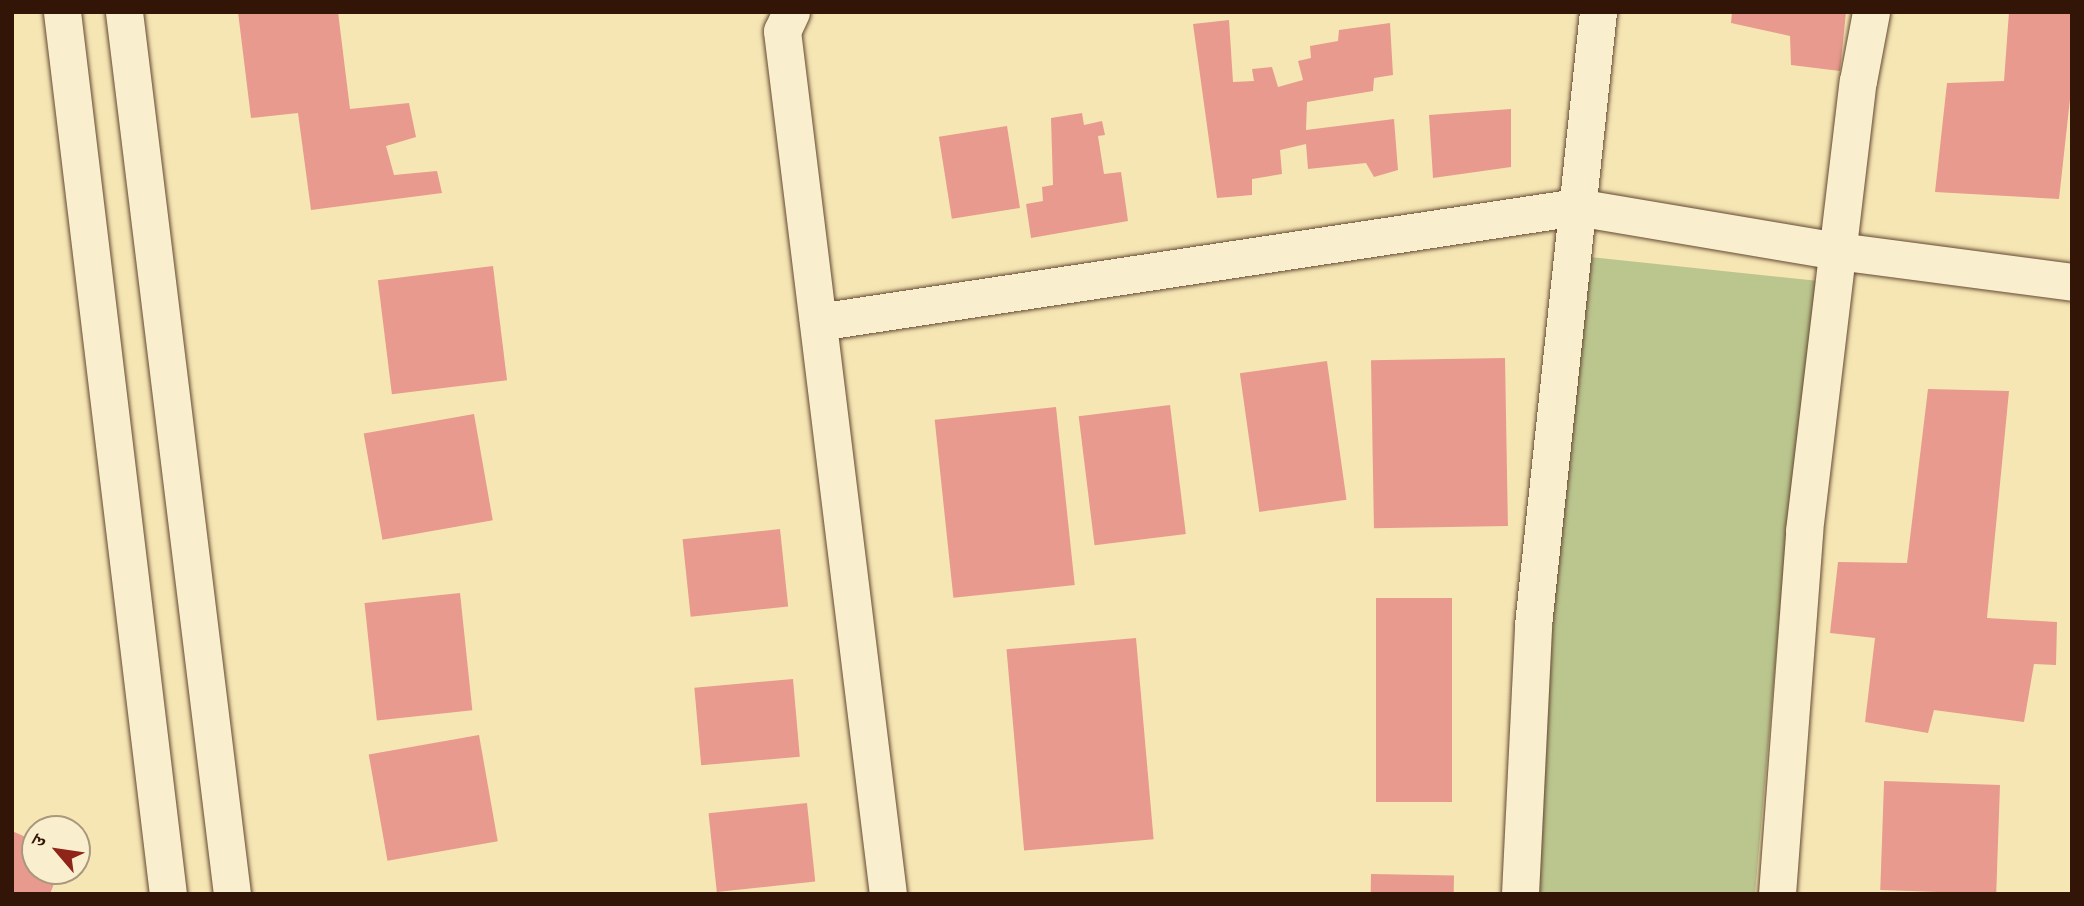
<!DOCTYPE html>
<meta charset="utf-8">
<style>
body{margin:0}
#map{position:relative;width:2084px;height:906px;overflow:hidden;background:#f6e6b4;font-family:"IM FELL French Canon","Noto Serif Devanagari",serif}
div>[style]{position:absolute}
.green>*{inset:0;background:#bbc58e}
.building>*{inset:0;background:#e89a8e;transform-origin:0 0}
.roads{filter:drop-shadow(0 0 2px #644932) drop-shadow(0 0 2px #644932)}
.street>*{height:37px;margin:-18.5px;padding:0 18.5px;transform-origin:18.5px;border-radius:18.5px;background:#f9efce}
span{translate:-50% -50%;white-space:nowrap;text-align:center;line-height:1.15;-webkit-text-stroke:6px #f9efce;paint-order:stroke}
.frame{position:absolute;inset:0;border:14px solid #331507;pointer-events:none}
.north{position:absolute;left:21px;top:815px;width:70px;height:70px;box-sizing:border-box;background:#f9efce;border:2px solid #aa987e;border-radius:50%;rotate:299deg;font-size:19px;font-weight:700;line-height:28px;text-align:center;color:#331507}
.north::after{content:'';display:block;margin:auto;width:24px;height:32px;background:#8f2418;clip-path:polygon(50% 0,100% 100%,50% 72%,0 100%)}
</style>
<div id="map">
<div class="green">
<i style="clip-path:polygon(1590px 257px,1819px 281px,1786px 544px,1755px 894px,1538px 894px,1549px 617px)"></i>
</div>
<div class="building">
<i style="clip-path:polygon(238px 12px,338px 12px,350px 109px,409px 103px,416px 137px,386px 146px,394px 175px,437px 171px,442px 193px,311px 210px,298px 113px,251px 118px)"></i>
<i style="clip-path:polygon(1732px 12px,1846px 12px,1840px 71px,1791px 65px,1790px 36px,1731px 23px)"></i>
<i style="clip-path:polygon(2009px 12px,2072px 12px,2072px 81px,2059px 199px,1935px 192px,1947px 83px,2004px 81px)"></i>
<i style="clip-path:polygon(1229px 20px,1233px 82px,1254px 81px,1252px 69px,1272px 67px,1278px 87px,1303px 80px,1298px 61px,1311px 58px,1310px 46px,1338px 41px,1339px 30px,1390px 23px,1393px 75px,1374px 78px,1373px 91px,1307px 102px,1306px 130px,1394px 119px,1398px 170px,1374px 177px,1366px 163px,1308px 169px,1306px 144px,1280px 150px,1282px 174px,1252px 179px,1252px 195px,1217px 198px,1193px 24px)"></i>
<i style="clip-path:polygon(1511px 109px,1511px 167px,1433px 178px,1429px 115px)"></i>
<i style="clip-path:polygon(1082px 113px,1084px 125px,1102px 121px,1105px 135px,1098px 136px,1104px 174px,1121px 172px,1128px 221px,1031px 238px,1026px 204px,1043px 201px,1042px 187px,1053px 185px,1051px 118px)"></i>
<i style="left:1007px;top:126px;width:83px;height:69px;rotate:81deg"></i>
<i style="left:493px;top:266px;width:115px;height:116px;rotate:83deg"></i>
<i style="left:1505px;top:358px;width:168px;height:134px;rotate:89deg"></i>
<i style="left:1327px;top:361px;width:140px;height:88px;rotate:82deg"></i>
<i style="clip-path:polygon(1928px 389px,2009px 391px,1987px 618px,2057px 622px,2056px 665px,2034px 664px,2024px 722px,1934px 710px,1928px 733px,1865px 722px,1875px 638px,1830px 633px,1838px 562px,1907px 563px)"></i>
<i style="left:1170px;top:405px;width:130px;height:92px;rotate:83deg"></i>
<i style="left:1056px;top:407px;width:179px;height:122px;rotate:84deg"></i>
<i style="left:474px;top:414px;width:108px;height:112px;rotate:80deg"></i>
<i style="left:780px;top:529px;width:78px;height:98px;rotate:84deg"></i>
<i style="left:460px;top:593px;width:118px;height:96px;rotate:84deg"></i>
<i style="left:1376px;top:598px;width:76px;height:204px"></i>
<i style="left:1136px;top:638px;width:202px;height:130px;rotate:85deg"></i>
<i style="left:793px;top:679px;width:78px;height:99px;rotate:85deg"></i>
<i style="left:479px;top:735px;width:108px;height:112px;rotate:80deg"></i>
<i style="left:2000px;top:785px;width:109px;height:116px;rotate:92deg"></i>
<i style="left:807px;top:803px;width:79px;height:99px;rotate:84deg"></i>
<i style="clip-path:polygon(12px 831px,35px 841px,35px 871px,59px 871px,50px 894px,12px 894px)"></i>
<i style="left:1371px;top:874px;width:83px;height:20px;rotate:1deg"></i>
</div>
<div class="roads">
<div class="street">
<i style="left:62px;top:12px;width:888px;rotate:83.15deg"></i>
<i style="left:124px;top:12px;width:889px;rotate:83.02deg"></i>
<i style="left:791px;top:12px;width:21px;rotate:115deg"></i>
<i style="left:782px;top:31px;width:869px;rotate:83deg"></i>
<i style="left:818px;top:322px;width:768px;rotate:-8.62deg"></i>
<i style="left:1577px;top:207px;width:265px;rotate:9.6deg"></i>
<i style="left:1838px;top:251px;width:236px;rotate:7.5deg"></i>
<i style="left:1520px;top:894px;width:269px;rotate:-87.2deg"></i>
<i style="left:1533px;top:625px;width:616px;rotate:-83.95deg"></i>
<i style="left:1777px;top:894px;width:364px;rotate:-85.7deg"></i>
<i style="left:1804px;top:531px;width:453px;rotate:-83.2deg"></i>
<i style="left:1858px;top:81px;width:70px;rotate:-79.3deg"></i>
</div>
</div>
<div class="frame"></div>
<div class="north">उ</div>
</div>
